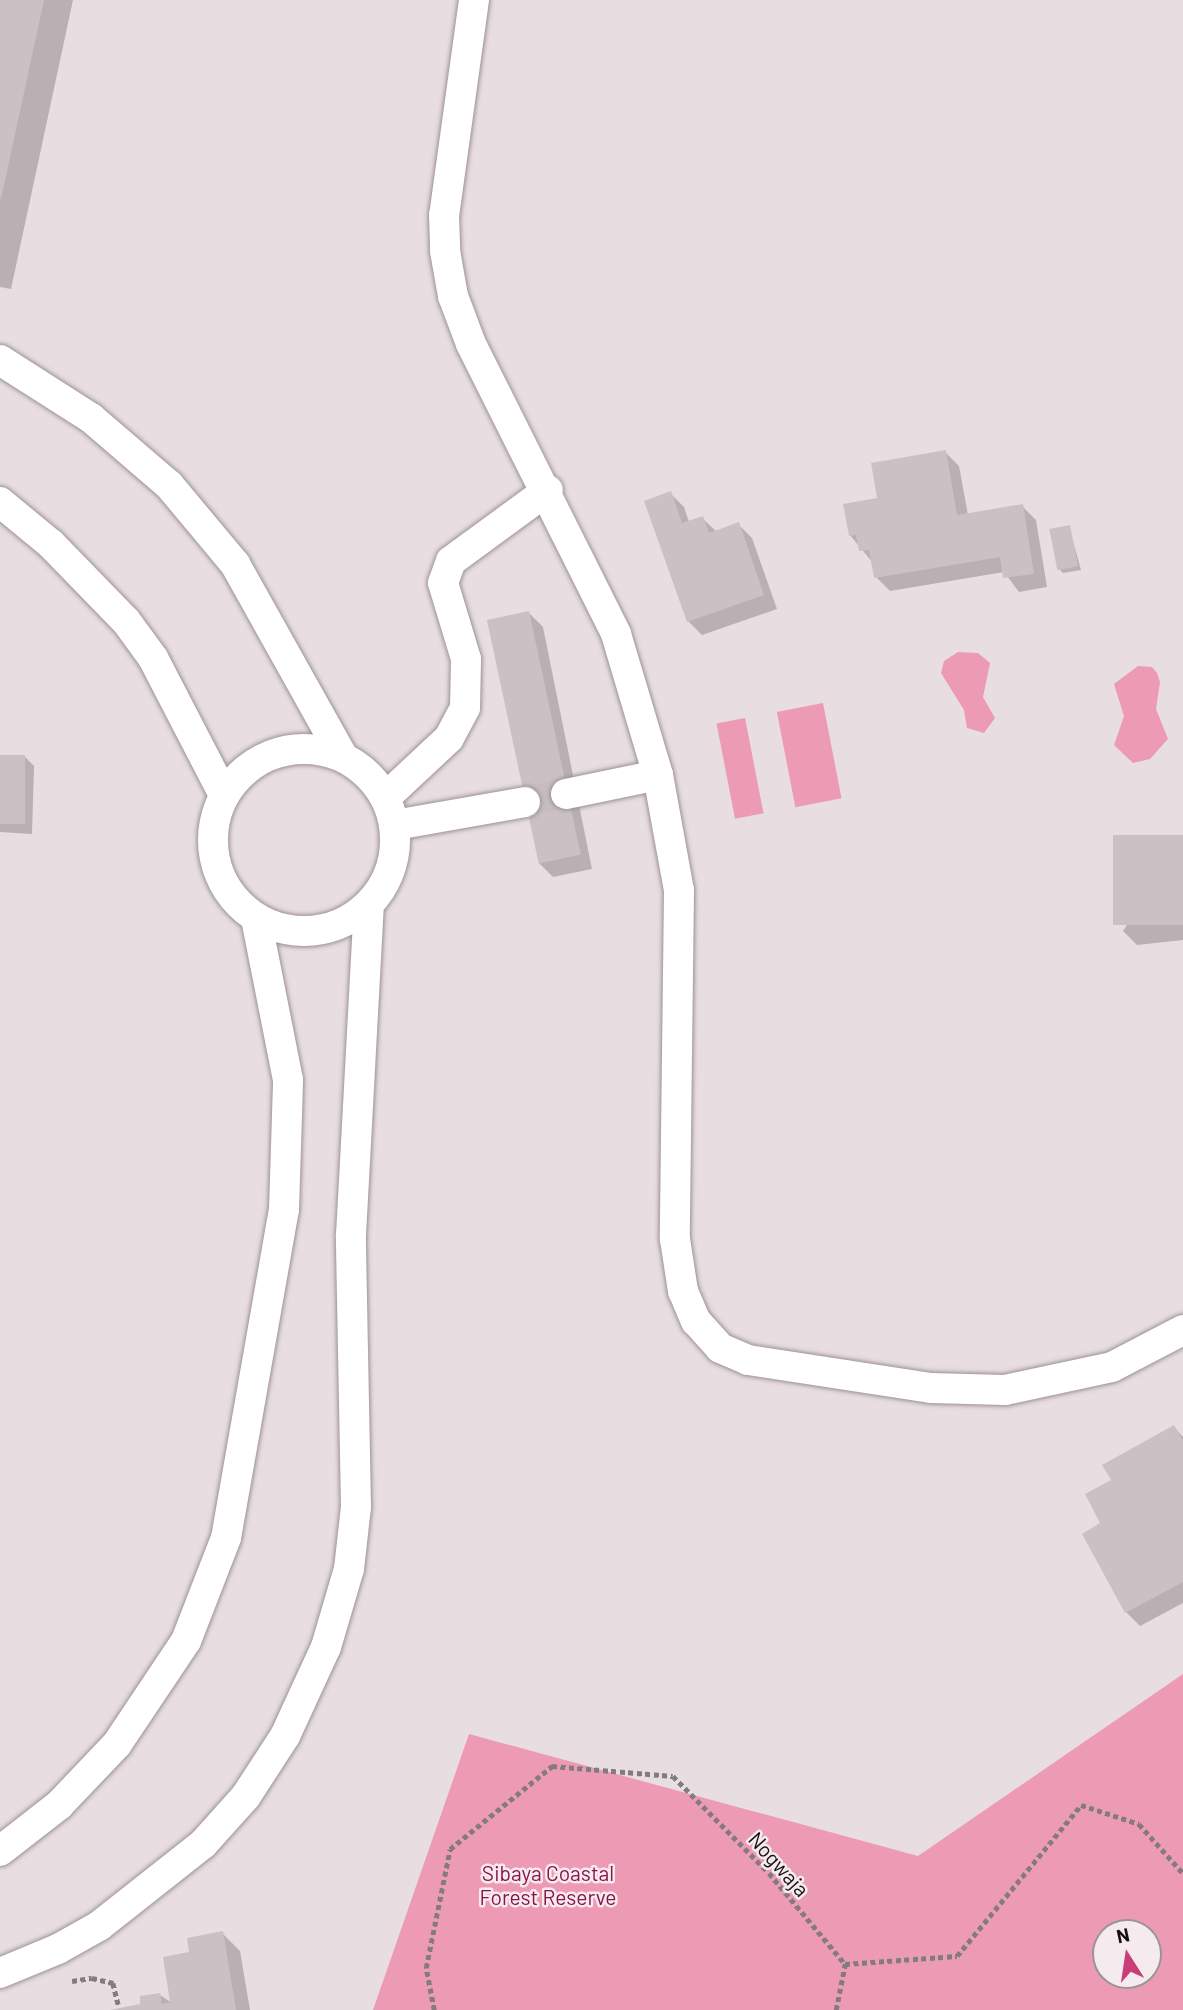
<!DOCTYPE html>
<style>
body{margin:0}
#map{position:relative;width:1183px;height:2010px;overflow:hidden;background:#e8dde0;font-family:Barlow,sans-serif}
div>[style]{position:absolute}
.green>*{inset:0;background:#ed9ab5;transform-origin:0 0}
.shadow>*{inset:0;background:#0003}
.building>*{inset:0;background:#cbc1c4;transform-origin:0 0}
.street-tunnel>*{height:30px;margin-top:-15px;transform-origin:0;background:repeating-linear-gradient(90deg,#c8bec1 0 30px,transparent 0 45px)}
.path>*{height:4.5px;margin-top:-2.25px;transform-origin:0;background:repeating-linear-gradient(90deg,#837b7d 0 5px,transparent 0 8.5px)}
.roads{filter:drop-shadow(0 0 2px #9c9295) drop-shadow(0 0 2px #9c9295)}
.street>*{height:30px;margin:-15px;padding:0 15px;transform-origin:15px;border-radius:15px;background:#fff}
.street>.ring{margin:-15px;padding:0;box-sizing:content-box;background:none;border:30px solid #fff;border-radius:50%}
span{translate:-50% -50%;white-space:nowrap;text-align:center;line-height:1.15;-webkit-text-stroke:5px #f5ebee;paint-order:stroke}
.street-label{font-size:21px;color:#151112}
.park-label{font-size:21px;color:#89144b}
.north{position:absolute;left:1092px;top:1919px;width:70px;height:70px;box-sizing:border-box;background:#f5ebee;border:2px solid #9b9496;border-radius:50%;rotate:348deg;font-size:19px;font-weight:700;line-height:28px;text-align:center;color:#151112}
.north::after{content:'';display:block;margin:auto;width:24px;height:32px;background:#c83e78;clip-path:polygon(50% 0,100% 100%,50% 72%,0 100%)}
</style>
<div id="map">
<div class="green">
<i style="clip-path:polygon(958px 652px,978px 653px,990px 663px,983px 697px,995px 718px,984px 733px,967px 728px,964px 710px,941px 673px,944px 661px)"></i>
<i style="clip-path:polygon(1138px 666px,1152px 667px,1157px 673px,1160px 682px,1156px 709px,1168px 739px,1150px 759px,1133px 763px,1114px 745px,1124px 716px,1114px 684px)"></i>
<i style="left:823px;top:703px;width:97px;height:47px;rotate:79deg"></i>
<i style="left:745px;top:718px;width:97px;height:29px;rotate:79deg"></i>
<i style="clip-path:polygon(evenodd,1183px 1674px,1183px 2010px,373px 2010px,469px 1734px,918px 1856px,1183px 1674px,1106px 1933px,1148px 1933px,1148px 1975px,1106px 1975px,1106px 1933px)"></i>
</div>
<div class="shadow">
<i style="clip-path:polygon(0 0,73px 0,11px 289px,0 287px)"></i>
<i style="clip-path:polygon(945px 452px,959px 466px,968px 515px,1022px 506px,1036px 520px,1047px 587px,1019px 592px,1004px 572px,890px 591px,876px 577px,873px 563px,850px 535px,879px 499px)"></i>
<i style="clip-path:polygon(670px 493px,684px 507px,689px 522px,702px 518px,717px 532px,738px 524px,752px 538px,777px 609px,702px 635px,688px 621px)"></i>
<i style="clip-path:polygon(1069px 527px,1081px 570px,1063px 573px,1059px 569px)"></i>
<i style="clip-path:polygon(529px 613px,543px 627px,592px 869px,553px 877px,539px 863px)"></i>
<i style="clip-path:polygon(0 757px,25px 757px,34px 766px,32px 834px,0 832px)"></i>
<i style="clip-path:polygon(1183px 837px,1183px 940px,1137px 945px,1123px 931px)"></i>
<i style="clip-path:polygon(1174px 1427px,1183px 1437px,1183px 1603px,1140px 1626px,1126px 1612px,1103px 1524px,1114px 1481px)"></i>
<i style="clip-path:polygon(222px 1933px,240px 1951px,250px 2010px,116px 2010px,142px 2006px,160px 1995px,172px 2003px,191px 1953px)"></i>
</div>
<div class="building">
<i style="clip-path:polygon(0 0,44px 0,1px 199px,0 199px)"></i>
<i style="clip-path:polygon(946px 450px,957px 515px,1023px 504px,1034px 574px,1003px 578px,1000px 557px,874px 578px,869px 550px,859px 551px,856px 535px,849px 536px,843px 504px,877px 498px,871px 463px)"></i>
<i style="clip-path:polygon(671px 491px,682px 523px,703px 516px,709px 533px,739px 522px,764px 595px,687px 622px,644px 501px)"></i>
<i style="left:1070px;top:525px;width:42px;height:21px;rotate:79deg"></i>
<i style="left:529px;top:611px;width:249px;height:43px;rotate:78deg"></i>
<i style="left:0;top:755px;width:25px;height:69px"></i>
<i style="left:1183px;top:835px;width:90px;height:70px;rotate:90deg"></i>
<i style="clip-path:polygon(1174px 1425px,1183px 1441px,1183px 1582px,1125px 1613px,1082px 1534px,1100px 1523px,1085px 1494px,1111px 1480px,1102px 1465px)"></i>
<i style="clip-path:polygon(223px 1931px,236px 2010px,110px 2010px,140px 2004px,140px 1996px,160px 1993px,162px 2004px,170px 2002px,163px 1957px,189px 1952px,187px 1938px)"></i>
</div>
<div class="street-tunnel">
<i style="left:525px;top:802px;width:42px;rotate:-11deg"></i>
</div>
<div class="path">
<i style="left:72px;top:1981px;width:20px;rotate:-9deg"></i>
<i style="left:92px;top:1978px;width:22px;rotate:13deg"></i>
<i style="left:113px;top:1983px;width:25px;rotate:76deg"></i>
<i style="left:434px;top:2010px;width:43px;rotate:-100.8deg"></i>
<i style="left:426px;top:1968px;width:121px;rotate:-78.6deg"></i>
<i style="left:450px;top:1849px;width:132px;rotate:-39.1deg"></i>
<i style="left:552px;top:1766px;width:121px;rotate:4.7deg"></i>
<i style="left:673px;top:1776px;width:136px;rotate:45.3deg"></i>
<i style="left:769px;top:1873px;width:119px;rotate:50.1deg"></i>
<i style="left:845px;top:1964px;width:112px;rotate:-4.1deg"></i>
<i style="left:957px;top:1956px;width:195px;rotate:-50.6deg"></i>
<i style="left:1081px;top:1805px;width:61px;rotate:18.1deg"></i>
<i style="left:1139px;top:1824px;width:66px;rotate:48.1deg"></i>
<i style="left:836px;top:2010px;width:47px;rotate:-78.9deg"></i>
</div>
<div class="roads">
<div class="street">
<i style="left:474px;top:0;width:217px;rotate:97.9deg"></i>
<i style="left:444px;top:215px;width:36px;rotate:88deg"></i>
<i style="left:445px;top:251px;width:46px;rotate:79.9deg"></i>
<i style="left:453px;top:296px;width:51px;rotate:69.4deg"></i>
<i style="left:471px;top:344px;width:324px;rotate:63.4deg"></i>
<i style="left:616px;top:634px;width:147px;rotate:73.4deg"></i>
<i style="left:658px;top:775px;width:117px;rotate:79.7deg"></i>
<i style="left:679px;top:890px;width:349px;rotate:90.7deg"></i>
<i style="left:675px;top:1239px;width:53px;rotate:81.3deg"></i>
<i style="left:683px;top:1291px;width:33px;rotate:67deg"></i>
<i style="left:696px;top:1321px;width:36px;rotate:48deg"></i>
<i style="left:720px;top:1348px;width:30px;rotate:23deg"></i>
<i style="left:748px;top:1360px;width:185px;rotate:8.7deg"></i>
<i style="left:931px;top:1388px;width:74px;rotate:1.5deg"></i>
<i style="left:1005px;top:1390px;width:109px;rotate:-12.1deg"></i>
<i style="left:1112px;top:1367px;width:80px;rotate:-27.5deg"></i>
<i style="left:0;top:360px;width:108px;rotate:32.5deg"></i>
<i style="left:91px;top:418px;width:103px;rotate:40.7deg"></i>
<i style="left:169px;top:485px;width:103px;rotate:50.1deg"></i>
<i style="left:235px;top:564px;width:221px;rotate:60.8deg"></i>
<i style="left:0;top:502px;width:66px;rotate:39.5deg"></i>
<i style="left:51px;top:544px;width:107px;rotate:45.8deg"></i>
<i style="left:126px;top:621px;width:46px;rotate:53.9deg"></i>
<i style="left:153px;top:658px;width:154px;rotate:62.6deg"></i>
<i class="ring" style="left:213px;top:749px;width:152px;height:152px"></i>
<i style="left:566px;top:794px;width:94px;rotate:-11.7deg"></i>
<i style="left:386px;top:797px;width:86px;rotate:-43.1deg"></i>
<i style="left:449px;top:738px;width:34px;rotate:-62deg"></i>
<i style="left:465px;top:708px;width:49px;rotate:-88.8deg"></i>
<i style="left:466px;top:659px;width:79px;rotate:-106.8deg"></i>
<i style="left:443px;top:583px;width:23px;rotate:-70deg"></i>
<i style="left:451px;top:561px;width:120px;rotate:-36.2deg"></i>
<i style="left:395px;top:825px;width:132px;rotate:-10deg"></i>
<i style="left:0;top:1851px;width:75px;rotate:-37.9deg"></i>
<i style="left:59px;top:1805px;width:84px;rotate:-46.4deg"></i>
<i style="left:117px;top:1744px;width:124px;rotate:-56.2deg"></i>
<i style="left:186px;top:1641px;width:110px;rotate:-68.8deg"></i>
<i style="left:226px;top:1538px;width:333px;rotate:-80deg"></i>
<i style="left:284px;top:1210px;width:130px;rotate:-88.2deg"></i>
<i style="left:288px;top:1080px;width:165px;rotate:-101.2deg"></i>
<i style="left:0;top:1973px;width:63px;rotate:-22.5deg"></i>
<i style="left:58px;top:1949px;width:47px;rotate:-29.3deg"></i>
<i style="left:99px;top:1926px;width:132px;rotate:-38.3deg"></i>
<i style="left:203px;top:1844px;width:64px;rotate:-48.1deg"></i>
<i style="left:246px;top:1796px;width:72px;rotate:-57deg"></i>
<i style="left:285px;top:1736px;width:98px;rotate:-65.3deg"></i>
<i style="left:326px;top:1647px;width:81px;rotate:-73.6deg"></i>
<i style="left:349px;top:1569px;width:62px;rotate:-83.6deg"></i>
<i style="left:356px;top:1507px;width:272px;rotate:-91.1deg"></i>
<i style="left:351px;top:1235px;width:329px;rotate:-86.9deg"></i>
</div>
</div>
<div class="street-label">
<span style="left:779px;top:1864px;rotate:48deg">Nogwaja</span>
</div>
<div class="park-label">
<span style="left:548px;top:1885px">Sibaya Coastal<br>Forest Reserve</span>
</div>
<div class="north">N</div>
</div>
